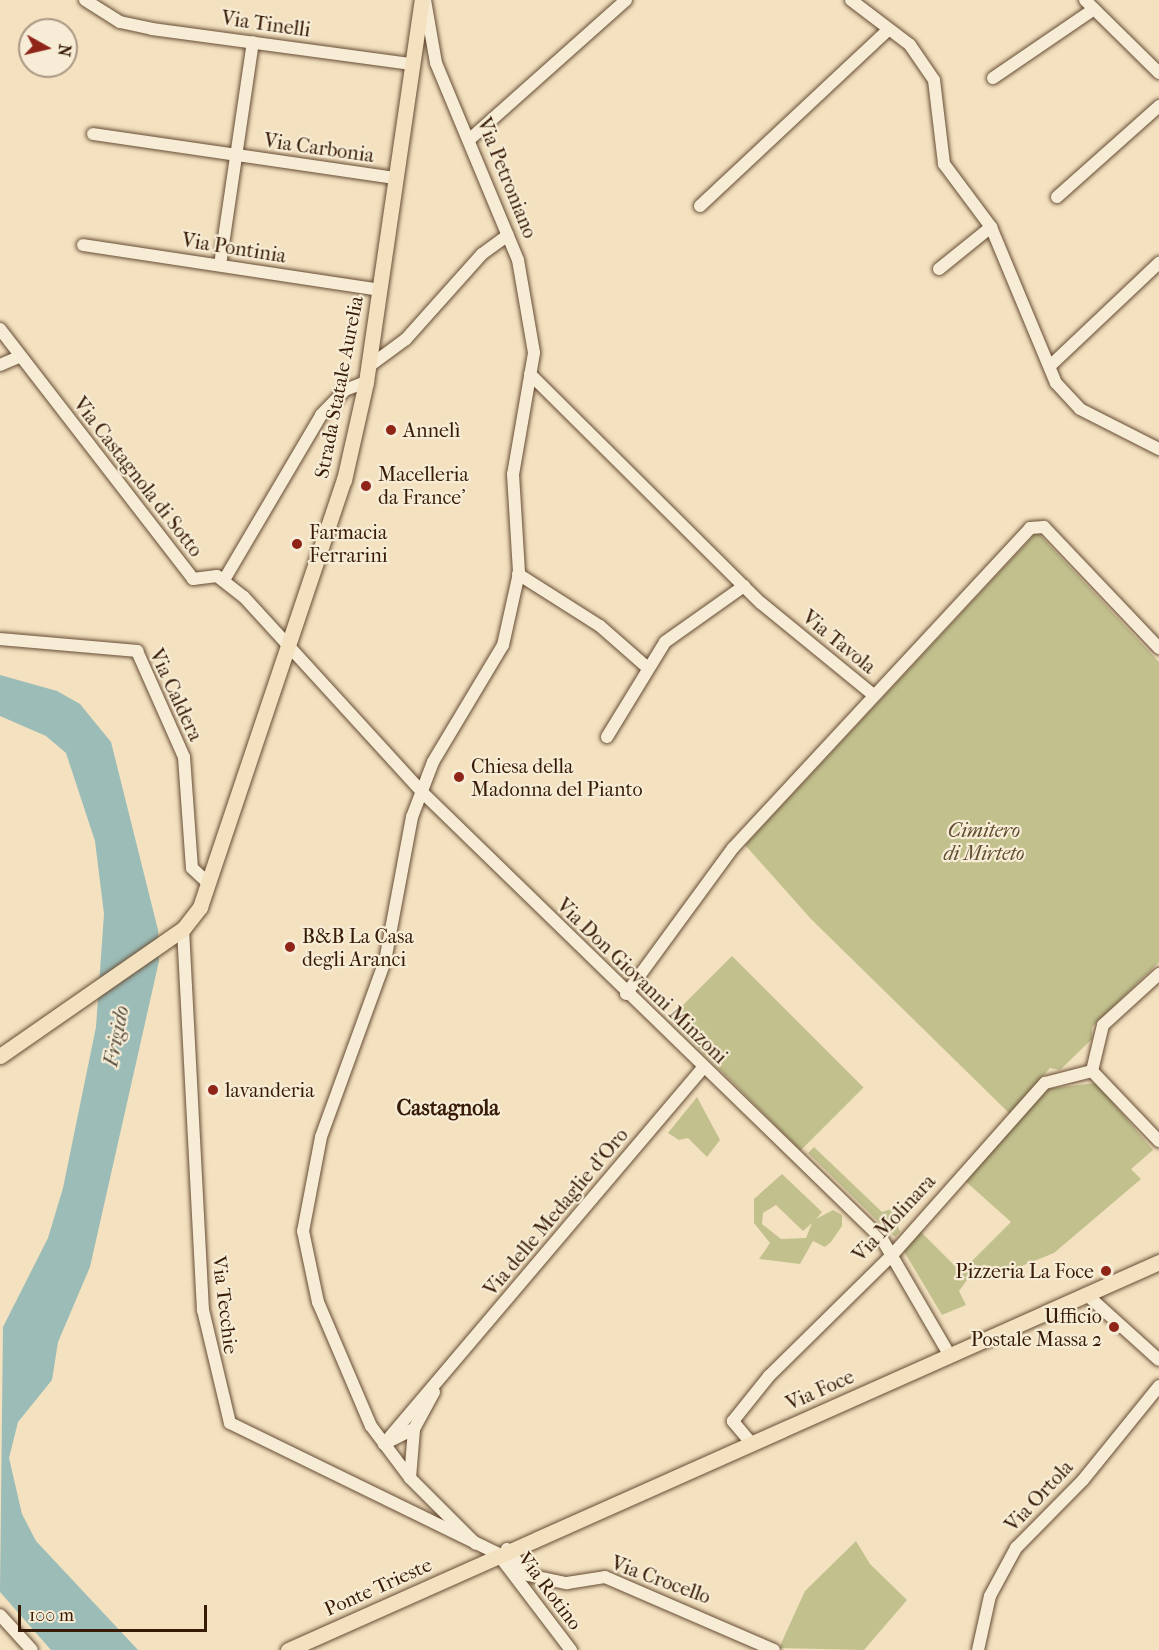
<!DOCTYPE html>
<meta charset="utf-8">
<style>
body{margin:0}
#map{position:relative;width:1159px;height:1650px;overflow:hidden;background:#f3e1bf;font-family:"IM FELL French Canon",serif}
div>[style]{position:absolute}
.green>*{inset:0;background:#c2c18e;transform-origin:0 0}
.water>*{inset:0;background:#9cbcb7}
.roads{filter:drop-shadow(0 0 2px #664c35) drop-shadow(0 0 2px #664c35)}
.minor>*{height:12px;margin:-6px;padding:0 6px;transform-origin:6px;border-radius:6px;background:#f7ecd5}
.major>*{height:15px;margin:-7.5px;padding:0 7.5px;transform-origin:7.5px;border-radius:7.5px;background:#f3e1bf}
.dots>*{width:16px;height:16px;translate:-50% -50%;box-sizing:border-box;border:3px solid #f7ecd5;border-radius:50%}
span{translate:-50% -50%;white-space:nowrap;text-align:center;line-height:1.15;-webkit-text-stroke:4.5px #f7ecd5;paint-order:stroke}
.street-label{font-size:20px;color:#371b07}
.poi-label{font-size:20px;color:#371b07}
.left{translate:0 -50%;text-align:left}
.right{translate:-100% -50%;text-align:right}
.park-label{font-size:20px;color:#614d30;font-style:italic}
.water-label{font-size:21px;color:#554b3c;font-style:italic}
.quarter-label{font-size:22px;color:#371b07;font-weight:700}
.north{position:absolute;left:18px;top:18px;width:60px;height:60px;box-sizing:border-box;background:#f7ecd5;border:2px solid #aa9883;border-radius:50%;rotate:98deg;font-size:16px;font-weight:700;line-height:24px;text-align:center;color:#371b07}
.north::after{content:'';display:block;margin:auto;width:21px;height:27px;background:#8f2418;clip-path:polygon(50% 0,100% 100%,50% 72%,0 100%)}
.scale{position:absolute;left:18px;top:1605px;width:189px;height:27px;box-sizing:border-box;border:3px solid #371b07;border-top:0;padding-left:8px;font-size:18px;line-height:21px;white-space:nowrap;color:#371b07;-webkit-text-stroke:4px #f7ecd5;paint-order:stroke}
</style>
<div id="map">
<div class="green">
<i style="clip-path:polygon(1037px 532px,1159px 662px,1159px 962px,1092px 1027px,1092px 1039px,1060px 1070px,1050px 1068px,1010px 1114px,811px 919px,745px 845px)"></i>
<i style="left:732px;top:956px;width:186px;height:89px;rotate:45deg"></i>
<i style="clip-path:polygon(1096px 1083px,1153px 1150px,1131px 1169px,1141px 1179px,1054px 1253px,992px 1278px,975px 1269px,959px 1291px,966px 1305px,942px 1315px,902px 1248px,918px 1229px,961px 1272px,1011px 1222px,963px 1179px,1045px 1089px)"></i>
<i style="clip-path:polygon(697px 1097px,720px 1140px,707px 1157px,688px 1138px,679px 1140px,668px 1133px)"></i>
<i style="clip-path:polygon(814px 1147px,882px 1212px,891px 1209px,900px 1232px,895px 1237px,882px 1225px,808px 1153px)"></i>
<i style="clip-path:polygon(evenodd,782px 1174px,822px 1212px,816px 1219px,833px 1210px,842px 1215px,842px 1226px,831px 1242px,825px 1247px,813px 1241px,800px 1264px,759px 1259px,770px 1243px,754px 1223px,754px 1199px,782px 1174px,776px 1205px,803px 1231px,812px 1223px,806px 1238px,781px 1239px,762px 1224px,763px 1213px,776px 1205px)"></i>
<i style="clip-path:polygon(856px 1541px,870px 1564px,907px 1600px,864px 1650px,779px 1648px,805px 1591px)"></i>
</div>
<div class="water">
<i style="clip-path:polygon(0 675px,57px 691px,80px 704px,111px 742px,158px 930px,159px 961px,90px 1267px,58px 1342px,52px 1380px,18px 1422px,9px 1458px,22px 1514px,36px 1541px,138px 1650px,51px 1650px,0 1592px,3px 1327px,48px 1238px,63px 1188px,96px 1027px,104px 914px,95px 841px,66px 753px,46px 736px,0 716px)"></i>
</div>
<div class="roads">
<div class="minor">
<i style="left:85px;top:0;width:41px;rotate:32.2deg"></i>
<i style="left:120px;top:22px;width:33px;rotate:12deg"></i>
<i style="left:152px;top:29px;width:262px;rotate:7.7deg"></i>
<i style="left:425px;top:0;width:64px;rotate:80.1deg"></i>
<i style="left:436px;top:63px;width:213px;rotate:67.4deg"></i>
<i style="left:518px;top:260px;width:94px;rotate:80.2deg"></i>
<i style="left:534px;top:353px;width:123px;rotate:99.8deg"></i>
<i style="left:513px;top:474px;width:99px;rotate:86.5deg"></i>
<i style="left:519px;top:573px;width:74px;rotate:102.5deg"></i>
<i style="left:503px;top:645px;width:136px;rotate:120.9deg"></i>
<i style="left:433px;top:762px;width:59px;rotate:110.9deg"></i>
<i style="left:412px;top:817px;width:147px;rotate:100.6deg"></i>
<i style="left:385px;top:961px;width:187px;rotate:110deg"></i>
<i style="left:321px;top:1137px;width:96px;rotate:100.8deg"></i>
<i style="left:303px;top:1231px;width:73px;rotate:78.1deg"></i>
<i style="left:318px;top:1302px;width:135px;rotate:66.9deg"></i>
<i style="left:371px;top:1426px;width:65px;rotate:53.1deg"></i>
<i style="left:410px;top:1478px;width:93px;rotate:45deg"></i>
<i style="left:851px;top:0;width:74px;rotate:37.3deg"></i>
<i style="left:910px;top:45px;width:42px;rotate:55.6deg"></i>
<i style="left:934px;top:80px;width:85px;rotate:83.2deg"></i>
<i style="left:944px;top:164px;width:79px;rotate:53.3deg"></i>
<i style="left:991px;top:227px;width:169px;rotate:67.4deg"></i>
<i style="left:1056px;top:383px;width:35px;rotate:47deg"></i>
<i style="left:1080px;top:409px;width:89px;rotate:26.9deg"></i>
<i style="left:1085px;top:0;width:104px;rotate:44.6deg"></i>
<i style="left:993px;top:78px;width:122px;rotate:-34.3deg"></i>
<i style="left:93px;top:134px;width:306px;rotate:8.3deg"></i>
<i style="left:470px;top:139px;width:209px;rotate:-41.7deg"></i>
<i style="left:1057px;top:197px;width:137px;rotate:-41.7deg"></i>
<i style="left:700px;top:206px;width:258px;rotate:-43.1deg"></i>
<i style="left:83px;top:245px;width:300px;rotate:8.6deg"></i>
<i style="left:220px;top:265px;width:225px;rotate:-81.6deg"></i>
<i style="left:939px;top:269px;width:67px;rotate:-38.9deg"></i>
<i style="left:0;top:329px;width:316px;rotate:52.3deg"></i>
<i style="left:193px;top:579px;width:24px;rotate:-7deg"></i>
<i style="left:217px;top:576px;width:34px;rotate:38deg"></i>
<i style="left:244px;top:597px;width:264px;rotate:47.6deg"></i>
<i style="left:422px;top:792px;width:641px;rotate:44.18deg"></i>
<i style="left:882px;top:1239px;width:135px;rotate:59.8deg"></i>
<i style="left:0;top:365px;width:21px;rotate:-23deg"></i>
<i style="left:1051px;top:365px;width:149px;rotate:-43.4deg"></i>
<i style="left:368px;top:367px;width:47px;rotate:-36.4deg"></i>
<i style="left:406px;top:339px;width:114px;rotate:-48.2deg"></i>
<i style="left:482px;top:254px;width:32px;rotate:-36deg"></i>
<i style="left:530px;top:374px;width:325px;rotate:44.8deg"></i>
<i style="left:761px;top:603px;width:144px;rotate:39.3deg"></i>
<i style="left:518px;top:574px;width:97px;rotate:32.4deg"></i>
<i style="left:600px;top:626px;width:64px;rotate:41.2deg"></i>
<i style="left:224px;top:580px;width:191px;rotate:-59.5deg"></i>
<i style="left:321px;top:415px;width:35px;rotate:-46deg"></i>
<i style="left:345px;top:390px;width:22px;rotate:-21deg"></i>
<i style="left:0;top:639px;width:138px;rotate:5deg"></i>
<i style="left:137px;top:651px;width:116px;rotate:66.1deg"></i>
<i style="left:184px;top:757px;width:111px;rotate:85.9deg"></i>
<i style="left:192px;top:868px;width:22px;rotate:43deg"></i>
<i style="left:607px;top:737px;width:111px;rotate:-58.6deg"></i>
<i style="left:665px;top:642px;width:97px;rotate:-35.3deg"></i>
<i style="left:183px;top:929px;width:382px;rotate:87deg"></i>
<i style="left:203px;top:1310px;width:116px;rotate:76.6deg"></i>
<i style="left:230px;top:1423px;width:298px;rotate:26deg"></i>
<i style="left:498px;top:1554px;width:121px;rotate:52.8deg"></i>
<i style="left:626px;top:994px;width:181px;rotate:-53.8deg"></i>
<i style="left:733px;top:848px;width:437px;rotate:-47.1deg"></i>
<i style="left:1030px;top:528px;width:14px;rotate:-4deg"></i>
<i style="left:1044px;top:527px;width:167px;rotate:46.5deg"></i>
<i style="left:1092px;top:1071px;width:47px;rotate:-76.6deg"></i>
<i style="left:1103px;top:1025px;width:76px;rotate:-42.3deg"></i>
<i style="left:1092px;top:1071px;width:97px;rotate:46.3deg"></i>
<i style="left:1086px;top:1294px;width:98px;rotate:42.1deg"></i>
<i style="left:384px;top:1444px;width:493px;rotate:-49.7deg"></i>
<i style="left:384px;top:1444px;width:34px;rotate:-27deg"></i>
<i style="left:752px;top:1444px;width:30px;rotate:-130deg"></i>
<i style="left:733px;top:1421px;width:58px;rotate:-51.3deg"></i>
<i style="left:769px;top:1376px;width:174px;rotate:-44.5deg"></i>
<i style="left:893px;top:1254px;width:229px;rotate:-48.4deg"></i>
<i style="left:1045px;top:1083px;width:49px;rotate:-14.3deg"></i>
<i style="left:410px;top:1478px;width:49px;rotate:-85.3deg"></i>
<i style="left:414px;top:1429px;width:42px;rotate:-61.6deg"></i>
<i style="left:507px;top:1549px;width:33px;rotate:51deg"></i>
<i style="left:528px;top:1575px;width:40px;rotate:12deg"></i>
<i style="left:567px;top:1583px;width:38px;rotate:-9deg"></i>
<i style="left:605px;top:1577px;width:184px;rotate:23.4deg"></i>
<i style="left:0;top:1615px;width:47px;rotate:47.6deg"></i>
<i style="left:978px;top:1650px;width:55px;rotate:-77.5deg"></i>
<i style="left:990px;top:1596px;width:55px;rotate:-61.6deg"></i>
<i style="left:1016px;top:1548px;width:95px;rotate:-45.4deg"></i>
<i style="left:1083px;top:1480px;width:121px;rotate:-51deg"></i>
</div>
<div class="major">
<i style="left:0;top:1056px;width:223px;rotate:-34.8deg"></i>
<i style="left:183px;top:929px;width:28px;rotate:-52deg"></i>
<i style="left:200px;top:907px;width:451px;rotate:-71.4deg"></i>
<i style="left:344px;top:480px;width:100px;rotate:-77.3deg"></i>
<i style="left:366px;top:382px;width:386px;rotate:-81.7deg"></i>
<i style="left:288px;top:1650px;width:954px;rotate:-24.01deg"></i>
</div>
</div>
<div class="dots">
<i style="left:391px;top:430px;background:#8f2418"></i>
<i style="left:366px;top:486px;background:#8f2418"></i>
<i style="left:297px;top:544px;background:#8f2418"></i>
<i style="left:459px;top:777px;background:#8f2418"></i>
<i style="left:290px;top:947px;background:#8f2418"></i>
<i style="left:213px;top:1090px;background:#8f2418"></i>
<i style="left:1106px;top:1271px;background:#8f2418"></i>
<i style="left:1114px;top:1327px;background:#8f2418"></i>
</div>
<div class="street-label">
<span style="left:266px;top:24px;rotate:8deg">Via Tinelli</span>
<span style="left:319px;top:148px;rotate:8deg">Via Carbonia</span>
<span style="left:507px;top:178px;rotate:68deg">Via Petroniano</span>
<span style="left:234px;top:248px;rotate:9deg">Via Pontinia</span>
<span style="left:339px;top:387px;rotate:-79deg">Strada Statale Aurelia</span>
<span style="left:138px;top:477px;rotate:52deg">Via Castagnola di Sotto</span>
<span style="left:839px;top:642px;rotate:39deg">Via Tavola</span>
<span style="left:176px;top:695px;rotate:65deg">Via Caldera</span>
<span style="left:642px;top:981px;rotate:44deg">Via Don Giovanni Minzoni</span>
<span style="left:556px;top:1212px;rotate:-50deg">Via delle Medaglie d'Oro</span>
<span style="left:894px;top:1218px;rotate:-47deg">Via Molinara</span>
<span style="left:225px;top:1305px;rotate:83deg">Via Tecchie</span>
<span style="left:820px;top:1390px;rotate:-24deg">Via Foce</span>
<span style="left:1039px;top:1496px;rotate:-47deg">Via Ortola</span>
<span style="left:661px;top:1580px;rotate:20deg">Via Crocello</span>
<span style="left:378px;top:1587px;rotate:-24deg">Ponte Trieste</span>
<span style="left:550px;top:1591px;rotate:53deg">Via Rotino</span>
</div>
<div class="poi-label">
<span class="left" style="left:403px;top:430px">Annelì</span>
<span class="left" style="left:378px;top:486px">Macelleria<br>da France'</span>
<span class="left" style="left:309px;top:544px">Farmacia<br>Ferrarini</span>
<span class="left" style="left:471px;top:778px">Chiesa della<br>Madonna del Pianto</span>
<span class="left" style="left:302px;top:948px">B&amp;B La Casa<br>degli Aranci</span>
<span class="left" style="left:225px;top:1090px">lavanderia</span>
<span class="right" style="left:1094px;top:1271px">Pizzeria La Foce</span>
<span class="right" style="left:1102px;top:1328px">Ufficio<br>Postale Massa 2</span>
</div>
<div class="park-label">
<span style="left:984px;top:842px">Cimitero<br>di Mirteto</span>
</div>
<div class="water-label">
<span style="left:116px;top:1036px;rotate:-79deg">Frigido</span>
</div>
<div class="quarter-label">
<span style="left:448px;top:1109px">Castagnola</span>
</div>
<div class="north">N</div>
<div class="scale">100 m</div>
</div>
